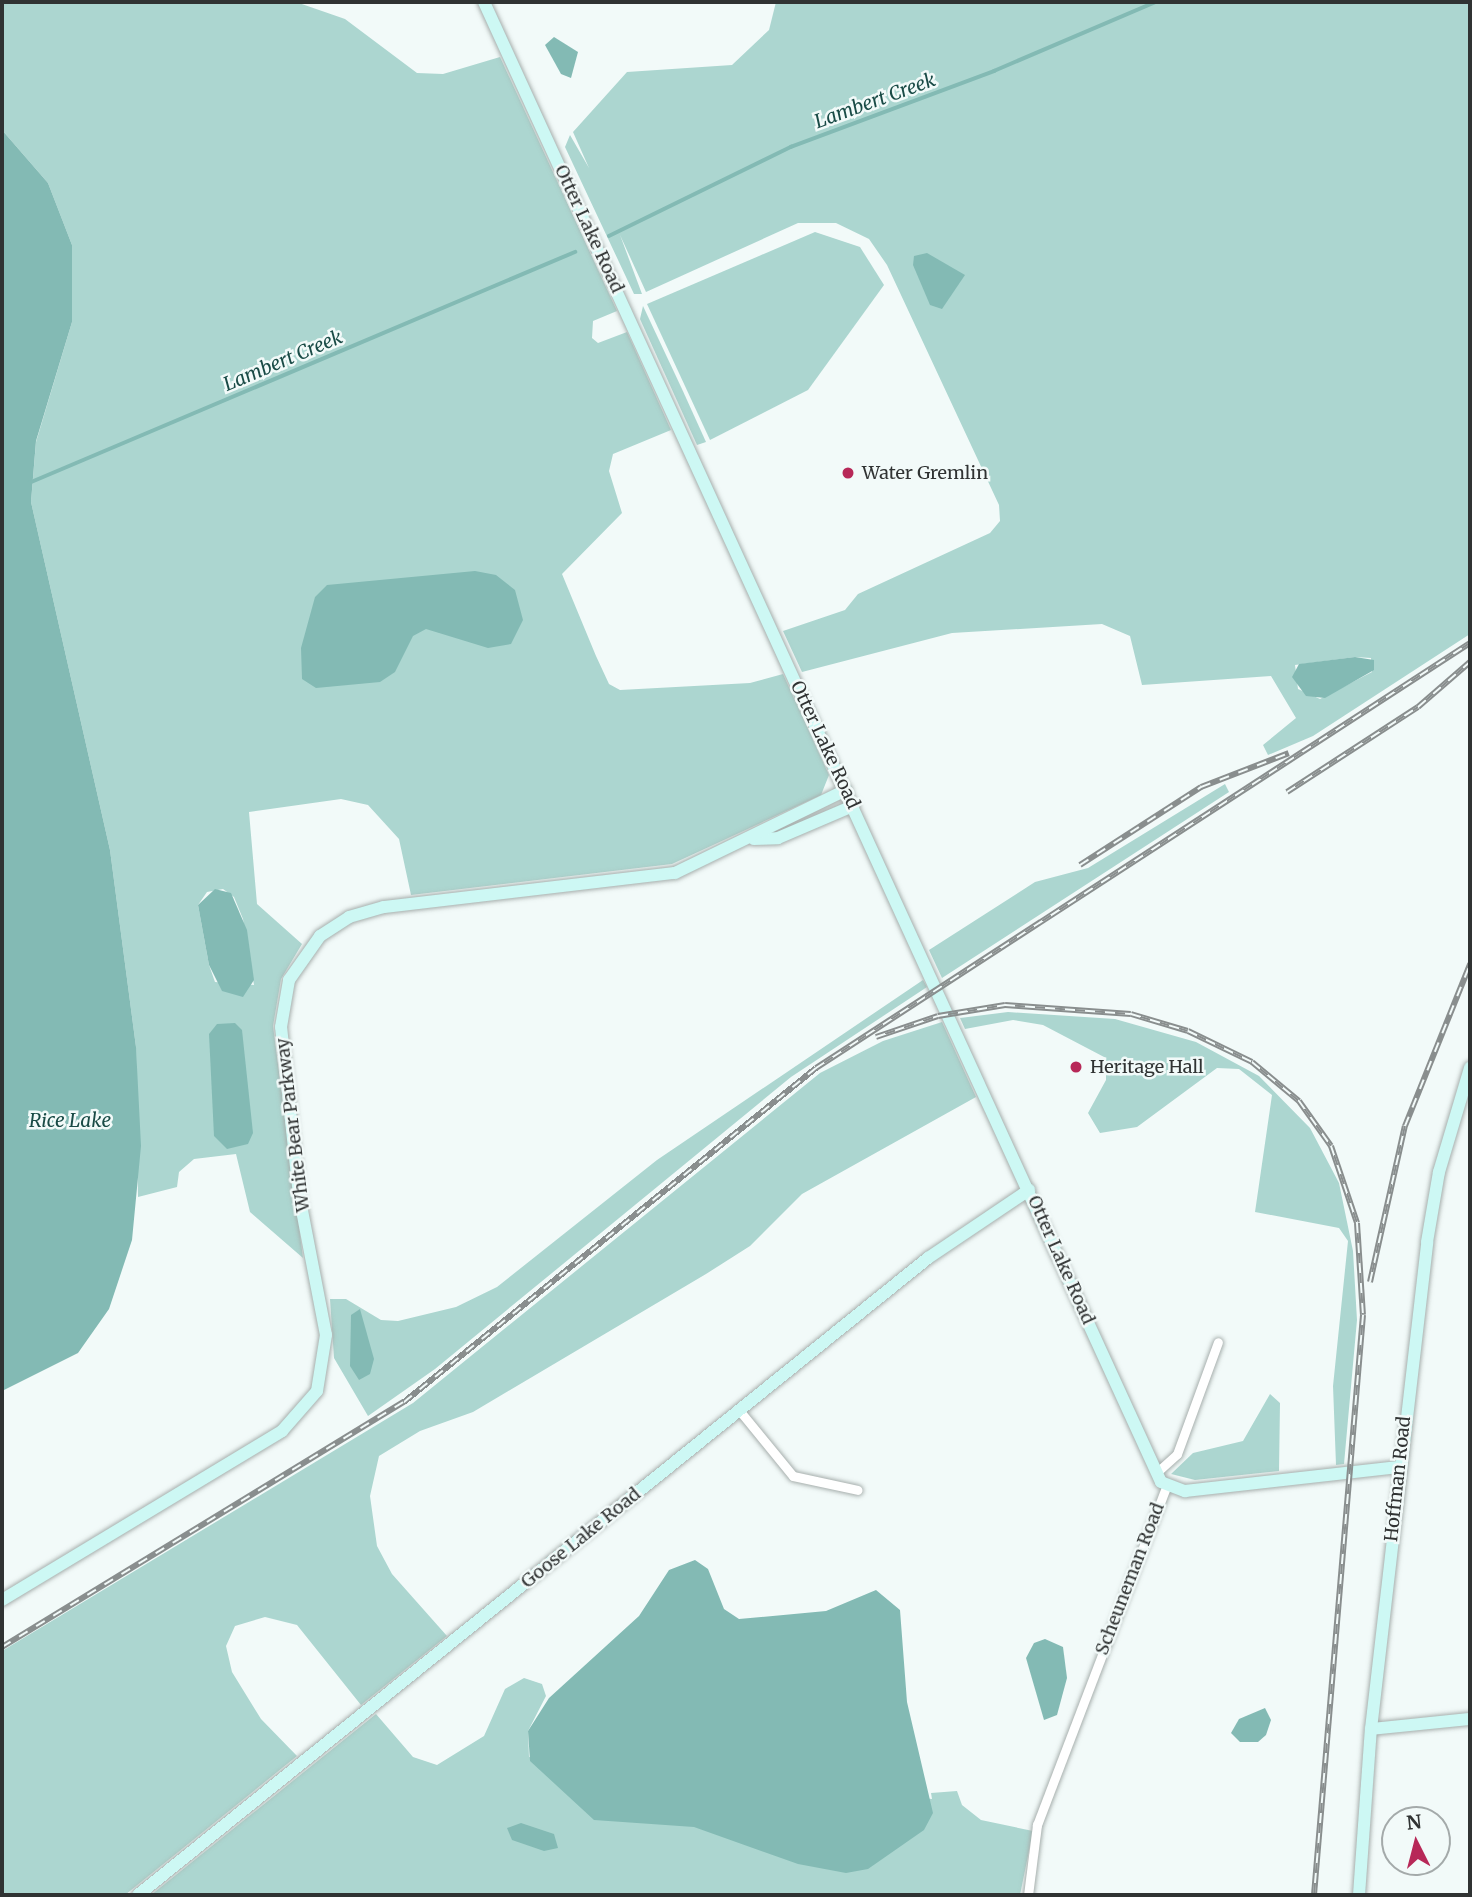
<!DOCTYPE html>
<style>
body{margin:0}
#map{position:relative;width:1472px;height:1897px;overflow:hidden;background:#f2faf9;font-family:Merriweather,serif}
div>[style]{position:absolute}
.green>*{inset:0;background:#acd6d0}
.water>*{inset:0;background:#83bab4}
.stream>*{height:3.5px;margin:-1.75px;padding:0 1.75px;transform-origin:1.75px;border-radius:1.75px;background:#83bab4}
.roads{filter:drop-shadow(0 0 2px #a7afad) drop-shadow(0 0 2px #a7afad)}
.street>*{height:9px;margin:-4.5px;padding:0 4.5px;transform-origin:4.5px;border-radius:4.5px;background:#fff}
.secondary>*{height:12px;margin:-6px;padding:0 6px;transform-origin:6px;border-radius:6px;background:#cdf8f4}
.rail>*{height:6px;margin-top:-3px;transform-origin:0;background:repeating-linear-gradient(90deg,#f2faf9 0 10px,#898e8e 0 20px);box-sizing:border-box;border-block:2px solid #898e8e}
.dots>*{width:19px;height:19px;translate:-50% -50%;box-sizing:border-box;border:4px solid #f2faf9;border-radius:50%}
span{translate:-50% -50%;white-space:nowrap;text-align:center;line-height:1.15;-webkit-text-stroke:5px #f2faf9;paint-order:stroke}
.street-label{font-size:18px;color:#303333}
.poi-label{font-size:18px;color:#303333}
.left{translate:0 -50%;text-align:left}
.water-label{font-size:19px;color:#194b46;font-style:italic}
.frame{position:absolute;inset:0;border:4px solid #303333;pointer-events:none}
.north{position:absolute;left:1381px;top:1806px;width:70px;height:70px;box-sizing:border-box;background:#f2faf9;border:2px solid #a4aaaa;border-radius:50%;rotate:354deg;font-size:19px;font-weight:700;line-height:28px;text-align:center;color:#303333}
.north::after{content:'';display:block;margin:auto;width:24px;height:32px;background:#b72858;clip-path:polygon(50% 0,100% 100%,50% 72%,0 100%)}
</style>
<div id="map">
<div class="green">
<i style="clip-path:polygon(evenodd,2px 2px,296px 2px,345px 19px,417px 73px,443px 74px,500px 57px,617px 311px,593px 321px,592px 338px,598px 343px,627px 332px,671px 430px,613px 454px,609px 471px,622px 513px,562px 574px,596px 656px,609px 684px,620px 690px,750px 683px,783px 674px,829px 775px,821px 795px,672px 864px,411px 895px,399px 839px,368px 805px,341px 799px,249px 812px,257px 904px,302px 944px,281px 979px,273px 1026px,303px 1258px,250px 1212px,236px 1154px,194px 1159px,179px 1172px,177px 1187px,138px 1197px,136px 1047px,110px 850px,31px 502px,36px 442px,72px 322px,72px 245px,48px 183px,2px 130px,2px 2px,223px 889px,234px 897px,243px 919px,254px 985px,215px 982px,209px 965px,198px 905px,207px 892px,223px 889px)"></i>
<i style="clip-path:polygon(evenodd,776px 2px,1470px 2px,1470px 634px,1313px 736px,1268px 755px,1263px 745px,1296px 718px,1271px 676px,1142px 685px,1130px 636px,1102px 624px,952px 633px,802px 672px,783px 631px,845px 610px,858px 594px,990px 533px,1000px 521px,999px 505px,887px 265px,869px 239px,836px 223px,798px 223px,646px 292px,620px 235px,642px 294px,634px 294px,565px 147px,570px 135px,589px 168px,573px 132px,627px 72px,732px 65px,769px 30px,776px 2px,1355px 657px,1371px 658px,1372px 672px,1320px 699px,1298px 689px,1295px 665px,1355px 657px)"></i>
<i style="clip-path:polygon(815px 232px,860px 247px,884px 285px,808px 390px,710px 440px,647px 304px)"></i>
<i style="clip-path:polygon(643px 306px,682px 389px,706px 442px,697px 445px,640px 319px)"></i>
<i style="clip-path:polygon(1225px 784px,1229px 792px,942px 978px,929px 950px,1035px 882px,1088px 868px)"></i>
<i style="clip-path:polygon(923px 980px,927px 987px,791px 1077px,435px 1369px,368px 1416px,334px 1358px,330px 1299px,346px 1299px,381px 1320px,398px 1321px,456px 1307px,497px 1287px,657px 1160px)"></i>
<i style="clip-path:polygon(1008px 1012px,1115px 1019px,1196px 1042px,1259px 1076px,1310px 1128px,1339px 1183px,1353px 1251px,1357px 1320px,1344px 1464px,1336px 1465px,1333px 1386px,1348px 1241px,1339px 1228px,1255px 1212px,1272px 1095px,1239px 1069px,1217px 1068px,1137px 1127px,1100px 1133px,1088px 1113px,1106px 1080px,1106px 1058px,1043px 1025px,1013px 1020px,965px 1029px,960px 1018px)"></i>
<i style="clip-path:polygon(942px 1022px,976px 1097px,802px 1194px,750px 1246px,706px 1274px,473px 1412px,420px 1431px,379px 1456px,370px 1496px,377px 1546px,392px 1574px,447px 1636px,361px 1705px,297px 1625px,265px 1617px,235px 1626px,226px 1646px,232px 1672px,261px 1719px,297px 1756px,125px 1895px,2px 1895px,2px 1651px,413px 1403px,820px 1073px,883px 1041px)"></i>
<i style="clip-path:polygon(1270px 1394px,1280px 1403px,1279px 1471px,1195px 1480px,1171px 1474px,1193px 1453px,1243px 1441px)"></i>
<i style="clip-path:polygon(524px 1678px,542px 1684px,546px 1696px,528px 1731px,529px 1757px,932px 1799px,931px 1793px,957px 1791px,962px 1805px,981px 1820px,1033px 1831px,1020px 1895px,151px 1895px,376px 1714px,413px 1757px,437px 1765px,484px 1736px,505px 1689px)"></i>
</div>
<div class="water">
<i style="clip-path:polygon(554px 37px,578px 52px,571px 78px,561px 74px,545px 45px)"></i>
<i style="clip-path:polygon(2px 130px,48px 183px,72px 245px,72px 322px,36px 441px,31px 502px,110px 850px,136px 1047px,141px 1146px,132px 1240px,109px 1309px,78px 1353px,2px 1391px)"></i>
<i style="clip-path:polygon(927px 253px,965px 275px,942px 309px,930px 305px,913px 265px,914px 256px)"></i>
<i style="clip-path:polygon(475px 571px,496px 575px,515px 590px,523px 620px,511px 644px,488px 648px,426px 629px,413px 636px,395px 672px,380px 682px,316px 688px,302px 679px,301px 648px,315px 597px,327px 585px)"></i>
<i style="clip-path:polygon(1355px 657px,1374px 660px,1374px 670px,1325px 698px,1306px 696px,1292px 677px,1299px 664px)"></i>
<i style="clip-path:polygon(215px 889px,231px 893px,247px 930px,254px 980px,243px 997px,222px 991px,209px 965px,198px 905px)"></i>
<i style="clip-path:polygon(235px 1023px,242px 1030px,253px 1133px,248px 1144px,227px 1149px,214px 1136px,209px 1034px,217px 1024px)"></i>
<i style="clip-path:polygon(360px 1309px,374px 1359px,370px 1374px,359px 1380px,350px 1366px,351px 1315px)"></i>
<i style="clip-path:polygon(695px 1560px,708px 1569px,724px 1609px,739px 1619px,826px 1611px,876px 1590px,900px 1610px,907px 1702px,933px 1813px,924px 1830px,868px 1869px,846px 1873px,798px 1864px,694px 1827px,594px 1820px,530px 1761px,528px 1731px,549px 1698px,639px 1616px,669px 1570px)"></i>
<i style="clip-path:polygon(1045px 1639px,1063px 1647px,1067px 1678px,1057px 1715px,1044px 1720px,1026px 1658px,1034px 1643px)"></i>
<i style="clip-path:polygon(1265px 1708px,1271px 1720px,1266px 1735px,1258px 1742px,1240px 1742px,1231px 1733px,1239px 1719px)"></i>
<i style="clip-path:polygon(521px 1823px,554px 1834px,558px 1848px,544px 1851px,512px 1840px,507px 1828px)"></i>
</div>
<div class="stream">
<i style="left:609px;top:236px;width:203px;rotate:-26.1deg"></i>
<i style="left:791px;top:147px;width:217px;rotate:-20.5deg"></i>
<i style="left:994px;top:71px;width:176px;rotate:-23.1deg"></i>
<i style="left:29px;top:483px;width:593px;rotate:-22.93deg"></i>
</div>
<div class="roads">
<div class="street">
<i style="left:739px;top:1410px;width:85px;rotate:50.7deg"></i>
<i style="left:793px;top:1476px;width:66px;rotate:12.2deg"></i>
<i style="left:1156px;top:1473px;width:28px;rotate:-42deg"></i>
<i style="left:1177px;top:1454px;width:119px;rotate:-69.9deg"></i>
<i style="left:1028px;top:1895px;width:71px;rotate:-82.7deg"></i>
<i style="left:1037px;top:1825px;width:362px;rotate:-69.1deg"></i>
</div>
<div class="secondary">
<i style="left:484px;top:2px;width:1627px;rotate:65.42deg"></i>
<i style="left:1161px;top:1482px;width:26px;rotate:21deg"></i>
<i style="left:1185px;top:1491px;width:215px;rotate:-6.4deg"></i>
<i style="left:754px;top:839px;width:24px;rotate:-2deg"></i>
<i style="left:778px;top:838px;width:82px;rotate:-23.1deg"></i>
<i style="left:2px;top:1600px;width:327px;rotate:-31.1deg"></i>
<i style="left:282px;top:1431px;width:53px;rotate:-48.8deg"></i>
<i style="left:317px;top:1391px;width:57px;rotate:-80.9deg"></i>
<i style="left:326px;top:1335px;width:143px;rotate:-100.9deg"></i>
<i style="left:299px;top:1195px;width:169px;rotate:-96.1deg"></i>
<i style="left:281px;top:1027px;width:48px;rotate:-80.3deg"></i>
<i style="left:289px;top:980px;width:54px;rotate:-54.8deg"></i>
<i style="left:320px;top:936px;width:35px;rotate:-33deg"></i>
<i style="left:349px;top:917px;width:36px;rotate:-16deg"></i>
<i style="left:384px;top:907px;width:293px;rotate:-6.7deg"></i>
<i style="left:675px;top:873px;width:190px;rotate:-25.9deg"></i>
<i style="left:1371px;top:1729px;width:100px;rotate:-5.8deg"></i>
<i style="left:138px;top:1895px;width:1015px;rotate:-38.88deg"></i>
<i style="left:928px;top:1258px;width:122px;rotate:-34deg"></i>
<i style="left:1359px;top:1895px;width:166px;rotate:-85.9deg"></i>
<i style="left:1371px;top:1729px;width:490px;rotate:-83.4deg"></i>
<i style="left:1427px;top:1242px;width:71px;rotate:-80.3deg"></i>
<i style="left:1439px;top:1172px;width:109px;rotate:-73.4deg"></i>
</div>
</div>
<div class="rail">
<i style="left:1287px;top:792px;width:156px;rotate:-33deg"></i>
<i style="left:1418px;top:707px;width:69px;rotate:-40.9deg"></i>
<i style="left:1080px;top:865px;width:144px;rotate:-32.8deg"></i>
<i style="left:1201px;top:787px;width:94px;rotate:-21.1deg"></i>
<i style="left:876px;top:1037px;width:65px;rotate:-18.7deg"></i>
<i style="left:938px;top:1016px;width:68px;rotate:-9.3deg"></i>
<i style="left:1005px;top:1005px;width:126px;rotate:4.1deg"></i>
<i style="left:1131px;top:1014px;width:59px;rotate:16.6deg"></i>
<i style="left:1188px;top:1031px;width:71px;rotate:25.8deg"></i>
<i style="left:1252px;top:1062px;width:61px;rotate:39.7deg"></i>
<i style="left:1299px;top:1101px;width:55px;rotate:54.6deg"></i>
<i style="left:1331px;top:1146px;width:81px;rotate:71.3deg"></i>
<i style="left:1357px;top:1223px;width:92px;rotate:86.3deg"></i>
<i style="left:1363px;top:1315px;width:582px;rotate:94.83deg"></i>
<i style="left:1370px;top:1282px;width:160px;rotate:-77.4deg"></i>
<i style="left:1405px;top:1126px;width:175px;rotate:-68.1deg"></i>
<i style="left:2px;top:1647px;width:471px;rotate:-31.4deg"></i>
<i style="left:404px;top:1402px;width:530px;rotate:-39.03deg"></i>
<i style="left:816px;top:1068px;width:780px;rotate:-33.02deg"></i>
</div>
<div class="dots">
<i style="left:848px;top:473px;background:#b72858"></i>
<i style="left:1076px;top:1067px;background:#b72858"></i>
</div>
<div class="street-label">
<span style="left:589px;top:229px;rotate:65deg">Otter Lake Road</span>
<span style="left:825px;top:745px;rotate:65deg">Otter Lake Road</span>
<span style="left:293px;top:1125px;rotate:-97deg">White Bear Parkway</span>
<span style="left:1061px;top:1260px;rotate:66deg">Otter Lake Road</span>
<span style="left:1398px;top:1479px;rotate:-84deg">Hoffman Road</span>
<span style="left:581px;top:1538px;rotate:-39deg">Goose Lake Road</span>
<span style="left:1130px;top:1579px;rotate:-69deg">Scheuneman Road</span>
</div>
<div class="poi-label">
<span class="left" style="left:862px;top:473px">Water Gremlin</span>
<span class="left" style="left:1090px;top:1067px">Heritage Hall</span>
</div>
<div class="water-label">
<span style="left:875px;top:101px;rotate:-20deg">Lambert Creek</span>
<span style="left:283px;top:361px;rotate:-23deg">Lambert Creek</span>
<span style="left:70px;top:1121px">Rice Lake</span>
</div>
<div class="frame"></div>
<div class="north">N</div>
</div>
